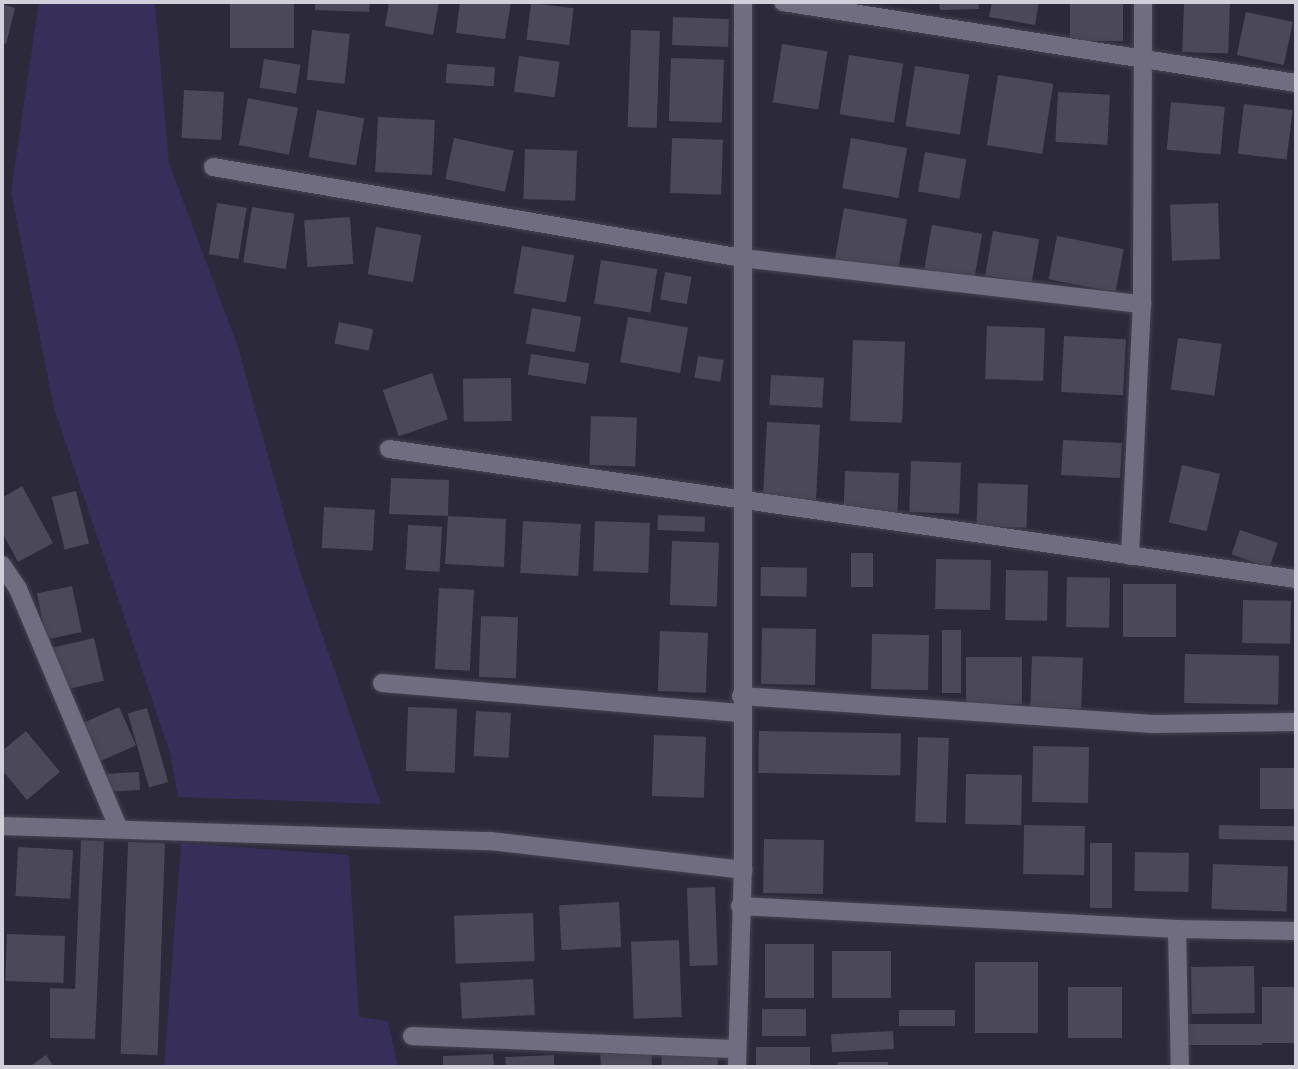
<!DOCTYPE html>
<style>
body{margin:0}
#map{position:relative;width:1298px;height:1069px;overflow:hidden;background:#2c293a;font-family:"DejaVu Sans",sans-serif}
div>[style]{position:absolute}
.green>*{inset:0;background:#382e5a}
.building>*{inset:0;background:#4b4859;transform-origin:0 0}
.roads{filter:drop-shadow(0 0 2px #464350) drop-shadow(0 0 2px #464350)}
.minor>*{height:18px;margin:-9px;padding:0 9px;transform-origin:9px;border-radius:9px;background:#706d80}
span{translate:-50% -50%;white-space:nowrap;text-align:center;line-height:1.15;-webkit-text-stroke:5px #14131b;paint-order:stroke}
.frame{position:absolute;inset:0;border:4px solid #d1d0da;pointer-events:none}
</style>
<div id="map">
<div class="green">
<i style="clip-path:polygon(39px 2px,155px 2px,169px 163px,237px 344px,300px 571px,381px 804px,178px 797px,170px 753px,54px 408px,11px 191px)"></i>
<i style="clip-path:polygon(181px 843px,349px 855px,359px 1017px,388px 1021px,398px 1067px,164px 1067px)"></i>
</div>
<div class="building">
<i style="left:230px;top:2px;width:64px;height:46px"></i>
<i style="clip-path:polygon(315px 2px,370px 2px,369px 12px,315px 10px)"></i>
<i style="clip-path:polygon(389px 2px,439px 2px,433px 35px,385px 26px)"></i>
<i style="clip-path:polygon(460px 2px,511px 2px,505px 39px,456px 33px)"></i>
<i style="clip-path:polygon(939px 2px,978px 2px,979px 9px,940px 10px)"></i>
<i style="clip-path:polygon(992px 2px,1039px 2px,1035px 25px,989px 17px)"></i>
<i style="left:1070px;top:2px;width:53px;height:39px"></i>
<i style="left:1184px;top:2px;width:46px;height:50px;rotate:2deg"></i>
<i style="left:531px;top:3px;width:43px;height:37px;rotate:7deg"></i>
<i style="clip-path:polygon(2px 4px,15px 8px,6px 44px,2px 42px)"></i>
<i style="left:1246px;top:12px;width:48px;height:44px;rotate:12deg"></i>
<i style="left:673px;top:17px;width:56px;height:28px;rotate:2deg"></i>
<i style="left:312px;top:30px;width:38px;height:50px;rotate:6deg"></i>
<i style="left:631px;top:30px;width:29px;height:97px;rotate:2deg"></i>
<i style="left:782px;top:44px;width:46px;height:59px;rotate:9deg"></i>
<i style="left:849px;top:55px;width:55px;height:60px;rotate:9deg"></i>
<i style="left:519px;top:56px;width:41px;height:36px;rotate:8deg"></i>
<i style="left:671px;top:58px;width:53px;height:63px;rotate:2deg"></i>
<i style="left:264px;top:59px;width:37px;height:29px;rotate:9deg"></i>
<i style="left:447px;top:64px;width:48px;height:19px;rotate:4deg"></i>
<i style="left:915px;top:66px;width:55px;height:61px;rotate:9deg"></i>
<i style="left:998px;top:75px;width:56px;height:71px;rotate:9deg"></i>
<i style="left:184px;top:90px;width:40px;height:48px;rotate:3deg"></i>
<i style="left:1058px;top:92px;width:52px;height:50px;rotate:3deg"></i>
<i style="left:248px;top:98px;width:51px;height:48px;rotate:11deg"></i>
<i style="left:1171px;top:102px;width:54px;height:48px;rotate:5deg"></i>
<i style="left:1244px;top:104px;width:49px;height:50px;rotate:7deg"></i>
<i style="left:317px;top:110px;width:48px;height:48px;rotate:10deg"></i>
<i style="left:378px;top:117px;width:57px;height:55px;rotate:3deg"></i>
<i style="left:454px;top:138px;width:61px;height:42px;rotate:12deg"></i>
<i style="left:672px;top:138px;width:51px;height:55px;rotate:2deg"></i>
<i style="left:851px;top:138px;width:57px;height:51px;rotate:10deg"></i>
<i style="left:525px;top:149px;width:52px;height:50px;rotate:2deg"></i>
<i style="left:925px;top:152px;width:42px;height:40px;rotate:10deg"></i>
<i style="left:217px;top:203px;width:30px;height:52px;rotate:9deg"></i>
<i style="left:1218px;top:203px;width:56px;height:48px;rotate:88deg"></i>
<i style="left:252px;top:207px;width:43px;height:56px;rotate:9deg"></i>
<i style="left:844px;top:208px;width:64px;height:55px;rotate:10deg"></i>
<i style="left:350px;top:217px;width:47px;height:46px;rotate:86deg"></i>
<i style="left:932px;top:225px;width:51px;height:45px;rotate:10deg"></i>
<i style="left:376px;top:227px;width:46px;height:48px;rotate:10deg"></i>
<i style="left:993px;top:231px;width:47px;height:45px;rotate:10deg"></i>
<i style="left:1057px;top:236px;width:68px;height:44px;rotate:11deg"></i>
<i style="left:522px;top:246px;width:53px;height:48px;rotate:10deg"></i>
<i style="left:601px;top:260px;width:57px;height:44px;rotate:9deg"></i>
<i style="left:665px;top:272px;width:27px;height:28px;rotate:10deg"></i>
<i style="left:532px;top:308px;width:50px;height:36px;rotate:10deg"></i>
<i style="left:628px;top:317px;width:61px;height:46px;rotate:10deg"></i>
<i style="left:339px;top:322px;width:35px;height:22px;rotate:12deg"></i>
<i style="left:987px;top:326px;width:58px;height:53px;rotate:2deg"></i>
<i style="left:1064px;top:336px;width:62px;height:56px;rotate:3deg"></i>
<i style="left:1178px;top:338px;width:44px;height:52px;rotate:8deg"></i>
<i style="left:853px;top:340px;width:52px;height:81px;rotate:2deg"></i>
<i style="left:531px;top:354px;width:59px;height:21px;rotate:9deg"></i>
<i style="left:698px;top:356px;width:26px;height:22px;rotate:9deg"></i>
<i style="left:432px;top:373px;width:49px;height:52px;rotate:71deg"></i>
<i style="left:771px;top:375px;width:53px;height:30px;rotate:3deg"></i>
<i style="left:511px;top:378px;width:43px;height:48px;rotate:89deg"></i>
<i style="left:591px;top:416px;width:46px;height:49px;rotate:2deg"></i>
<i style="left:767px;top:422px;width:53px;height:78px;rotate:3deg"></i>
<i style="left:1063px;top:440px;width:59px;height:35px;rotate:3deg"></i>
<i style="left:911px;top:461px;width:50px;height:51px;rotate:2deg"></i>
<i style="left:1182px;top:465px;width:39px;height:59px;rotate:13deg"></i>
<i style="left:845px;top:471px;width:54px;height:43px;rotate:2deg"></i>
<i style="clip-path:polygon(391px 478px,449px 480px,448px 516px,506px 519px,504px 567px,445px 564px,448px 516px,389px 514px)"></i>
<i style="left:978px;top:483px;width:50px;height:43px;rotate:2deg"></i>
<i style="clip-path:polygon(22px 486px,53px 543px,18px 562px,2px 532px,2px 498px)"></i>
<i style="left:76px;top:491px;width:54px;height:25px;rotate:76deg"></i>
<i style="left:324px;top:507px;width:51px;height:41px;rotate:3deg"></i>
<i style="left:658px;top:515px;width:47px;height:15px;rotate:2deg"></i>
<i style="left:523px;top:521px;width:58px;height:52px;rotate:3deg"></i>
<i style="left:595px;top:521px;width:55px;height:50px;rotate:2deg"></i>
<i style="left:408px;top:525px;width:34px;height:45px;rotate:3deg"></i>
<i style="left:1240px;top:530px;width:40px;height:26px;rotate:19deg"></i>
<i style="left:672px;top:541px;width:47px;height:64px;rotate:2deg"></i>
<i style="left:851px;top:553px;width:22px;height:34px"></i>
<i style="left:936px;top:559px;width:55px;height:50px;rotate:1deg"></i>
<i style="left:761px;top:567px;width:46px;height:29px;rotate:1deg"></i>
<i style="left:1006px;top:570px;width:42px;height:50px;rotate:1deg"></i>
<i style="left:1067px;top:577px;width:43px;height:50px;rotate:1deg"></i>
<i style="left:1123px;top:584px;width:53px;height:53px"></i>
<i style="left:72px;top:586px;width:47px;height:36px;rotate:78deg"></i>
<i style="left:439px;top:588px;width:35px;height:81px;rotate:3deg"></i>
<i style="left:1243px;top:600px;width:48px;height:43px;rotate:1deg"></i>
<i style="left:481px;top:616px;width:37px;height:61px;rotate:2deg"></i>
<i style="left:762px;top:628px;width:54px;height:56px;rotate:1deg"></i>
<i style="left:942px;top:630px;width:19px;height:63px"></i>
<i style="left:660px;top:631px;width:48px;height:60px;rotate:2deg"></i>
<i style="left:872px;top:634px;width:57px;height:55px;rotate:1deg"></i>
<i style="left:94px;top:638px;width:44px;height:44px;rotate:77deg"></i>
<i style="left:1185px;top:654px;width:94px;height:49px;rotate:1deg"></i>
<i style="left:1032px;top:656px;width:51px;height:51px;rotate:2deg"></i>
<i style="left:966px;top:657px;width:56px;height:47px"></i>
<i style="left:119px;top:707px;width:42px;height:43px;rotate:66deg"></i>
<i style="left:408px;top:707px;width:49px;height:64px;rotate:2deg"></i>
<i style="left:147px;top:708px;width:77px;height:20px;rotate:74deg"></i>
<i style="left:476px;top:711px;width:35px;height:45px;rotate:3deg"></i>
<i style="clip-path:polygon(26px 731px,60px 772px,27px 800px,2px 770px,2px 751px)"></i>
<i style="left:759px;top:731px;width:142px;height:42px;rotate:1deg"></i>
<i style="left:654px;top:735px;width:52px;height:61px;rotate:2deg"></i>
<i style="left:918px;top:737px;width:31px;height:85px;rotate:2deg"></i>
<i style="left:1033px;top:746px;width:56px;height:56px;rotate:1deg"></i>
<i style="left:1260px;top:768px;width:36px;height:41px"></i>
<i style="left:139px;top:772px;width:18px;height:32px;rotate:87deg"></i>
<i style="left:966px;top:774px;width:56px;height:50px;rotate:1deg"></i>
<i style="left:1024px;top:825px;width:61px;height:49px;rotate:1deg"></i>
<i style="left:1219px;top:825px;width:77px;height:14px;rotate:1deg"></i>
<i style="left:764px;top:839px;width:60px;height:54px;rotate:1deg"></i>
<i style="clip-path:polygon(81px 840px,104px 841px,95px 1039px,50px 1038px,50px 988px,75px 989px)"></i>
<i style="left:128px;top:842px;width:37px;height:212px;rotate:2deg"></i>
<i style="left:1090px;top:843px;width:22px;height:65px"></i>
<i style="left:18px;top:847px;width:55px;height:49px;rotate:3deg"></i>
<i style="left:1135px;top:852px;width:54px;height:39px;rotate:1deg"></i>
<i style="left:1213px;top:864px;width:75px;height:45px;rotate:2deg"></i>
<i style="left:715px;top:887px;width:78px;height:28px;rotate:88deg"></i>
<i style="left:619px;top:902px;width:45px;height:60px;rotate:87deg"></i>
<i style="left:533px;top:913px;width:48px;height:79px;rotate:88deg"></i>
<i style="left:7px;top:934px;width:58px;height:47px;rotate:2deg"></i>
<i style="left:679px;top:940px;width:77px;height:48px;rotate:88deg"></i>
<i style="left:765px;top:944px;width:49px;height:54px"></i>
<i style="left:832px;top:951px;width:59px;height:47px"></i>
<i style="left:1038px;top:962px;width:71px;height:63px;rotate:90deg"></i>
<i style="left:1254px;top:966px;width:47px;height:63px;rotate:89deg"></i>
<i style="left:533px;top:979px;width:36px;height:73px;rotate:87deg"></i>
<i style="left:1122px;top:987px;width:51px;height:54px;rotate:90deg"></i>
<i style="left:1296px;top:987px;width:56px;height:34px;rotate:90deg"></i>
<i style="left:762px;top:1009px;width:44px;height:27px"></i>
<i style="left:955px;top:1010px;width:16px;height:56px;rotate:90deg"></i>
<i style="left:1262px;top:1024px;width:21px;height:75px;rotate:90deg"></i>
<i style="left:893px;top:1031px;width:18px;height:62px;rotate:87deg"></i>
<i style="left:651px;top:1047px;width:20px;height:51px;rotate:87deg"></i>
<i style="left:810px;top:1047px;width:20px;height:54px;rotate:90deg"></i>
<i style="left:717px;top:1050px;width:17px;height:56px;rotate:87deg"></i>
<i style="clip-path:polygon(493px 1054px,494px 1067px,443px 1067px,443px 1056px)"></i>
<i style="clip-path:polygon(46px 1055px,54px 1067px,29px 1067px)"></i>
<i style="clip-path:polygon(554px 1055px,554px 1067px,506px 1067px,505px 1057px)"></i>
<i style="left:838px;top:1062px;width:50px;height:5px"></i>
</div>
<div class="roads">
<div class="minor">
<i style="left:783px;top:2px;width:519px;rotate:8.97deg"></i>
<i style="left:213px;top:167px;width:537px;rotate:9.76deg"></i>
<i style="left:742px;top:258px;width:403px;rotate:6.6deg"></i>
<i style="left:389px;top:449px;width:916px;rotate:8.16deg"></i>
<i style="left:1130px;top:556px;width:252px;rotate:-87.3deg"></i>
<i style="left:1142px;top:304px;width:302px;rotate:-89.8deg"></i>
<i style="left:2px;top:565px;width:29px;rotate:56deg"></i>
<i style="left:18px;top:589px;width:258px;rotate:67.2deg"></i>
<i style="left:382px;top:683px;width:359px;rotate:4.8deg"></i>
<i style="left:741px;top:696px;width:413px;rotate:3.9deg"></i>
<i style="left:1153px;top:724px;width:143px;rotate:-0.8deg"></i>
<i style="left:2px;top:826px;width:488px;rotate:1.8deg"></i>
<i style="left:490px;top:841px;width:255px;rotate:6.5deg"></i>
<i style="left:740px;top:906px;width:438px;rotate:3deg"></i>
<i style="left:1177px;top:929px;width:119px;rotate:1deg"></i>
<i style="left:1177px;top:929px;width:138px;rotate:88.8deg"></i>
<i style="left:412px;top:1036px;width:325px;rotate:2.3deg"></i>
<i style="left:737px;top:1067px;width:197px;rotate:-88.3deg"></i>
<i style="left:743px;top:870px;width:868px;rotate:-90deg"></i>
</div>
</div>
<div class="frame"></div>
</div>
